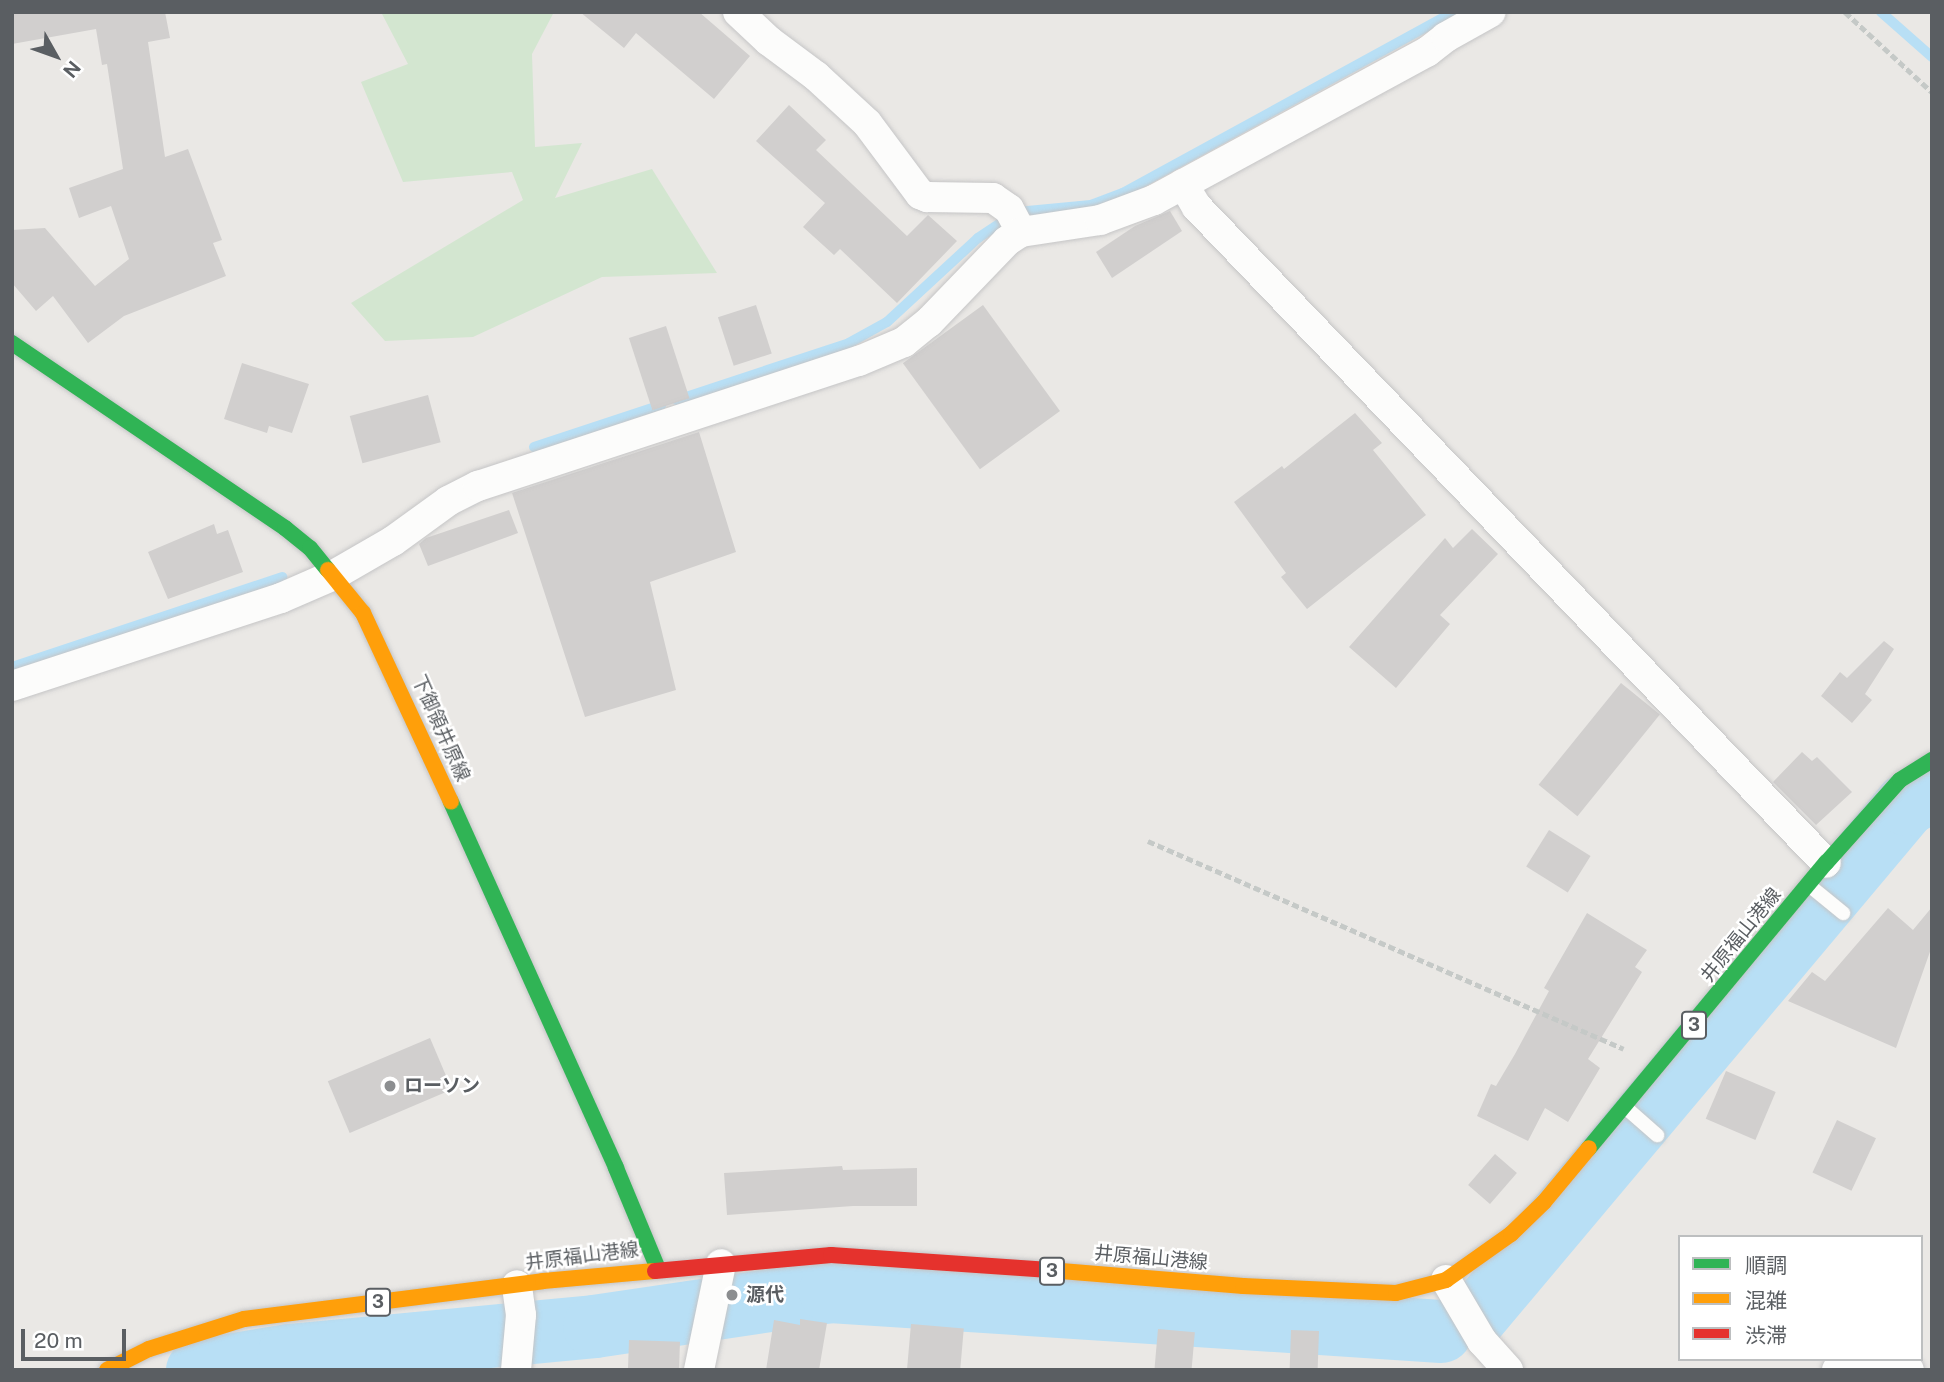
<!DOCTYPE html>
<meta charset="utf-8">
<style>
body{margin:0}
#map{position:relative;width:1944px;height:1382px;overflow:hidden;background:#eae8e5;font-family:"Public Sans","Noto Sans JP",sans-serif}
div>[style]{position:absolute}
.green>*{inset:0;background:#d3e6d0}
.stream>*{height:10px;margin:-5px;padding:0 5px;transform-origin:5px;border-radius:5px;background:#b8dff5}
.river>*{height:63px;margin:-31.5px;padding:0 31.5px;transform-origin:31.5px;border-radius:31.5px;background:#b8dff5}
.building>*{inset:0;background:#d1cfce;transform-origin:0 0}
.path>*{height:4.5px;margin-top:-2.25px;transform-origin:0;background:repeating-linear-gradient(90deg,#c5c9c7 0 7px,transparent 0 10.5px)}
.roads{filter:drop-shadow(0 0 2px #c5c5c6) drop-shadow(0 0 2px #c5c5c6)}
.lane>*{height:14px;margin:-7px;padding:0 7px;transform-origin:7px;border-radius:7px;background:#fcfcfb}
.street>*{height:30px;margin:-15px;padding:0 15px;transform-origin:15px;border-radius:15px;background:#fcfcfb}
.fast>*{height:16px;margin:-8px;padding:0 8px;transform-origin:8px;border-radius:8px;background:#30b455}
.slow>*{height:16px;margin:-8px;padding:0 8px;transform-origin:8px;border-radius:8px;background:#ff9f0a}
.jam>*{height:16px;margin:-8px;padding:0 8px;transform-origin:8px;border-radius:8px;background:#e5322d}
.dots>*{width:19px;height:19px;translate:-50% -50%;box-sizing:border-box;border:4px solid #fff;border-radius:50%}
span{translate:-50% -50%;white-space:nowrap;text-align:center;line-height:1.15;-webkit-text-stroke:5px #fff;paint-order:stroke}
.shield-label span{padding:2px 5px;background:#fff;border:2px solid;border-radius:5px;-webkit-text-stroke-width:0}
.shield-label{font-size:18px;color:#5a5e62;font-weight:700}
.street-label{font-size:19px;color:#5a5e62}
.poi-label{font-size:19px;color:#5a5e62;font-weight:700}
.left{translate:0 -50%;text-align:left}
.frame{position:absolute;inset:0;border:14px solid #5a5e62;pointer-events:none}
.legend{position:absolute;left:1678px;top:1235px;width:245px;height:126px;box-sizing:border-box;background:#fff;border:2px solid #bdbfc0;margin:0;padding:9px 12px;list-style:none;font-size:21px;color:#5a5e62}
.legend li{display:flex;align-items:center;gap:14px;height:35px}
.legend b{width:35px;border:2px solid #bdbfc0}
.north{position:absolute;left:21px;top:21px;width:70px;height:70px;-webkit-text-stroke:5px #fff;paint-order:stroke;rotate:130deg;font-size:19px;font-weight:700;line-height:28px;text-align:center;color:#5a5e62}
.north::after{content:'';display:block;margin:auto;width:24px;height:32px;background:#5a5e62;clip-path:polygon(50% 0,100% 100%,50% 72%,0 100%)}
.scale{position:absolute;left:21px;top:1329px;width:105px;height:32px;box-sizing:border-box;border:4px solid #5a5e62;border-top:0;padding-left:9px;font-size:21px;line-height:24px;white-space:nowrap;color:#5a5e62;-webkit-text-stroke:5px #fff;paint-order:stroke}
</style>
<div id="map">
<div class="green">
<i style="clip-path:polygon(381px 12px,554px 12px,532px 54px,535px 147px,582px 143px,555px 198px,652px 169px,717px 273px,602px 277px,473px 337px,385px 341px,351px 303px,523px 200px,512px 172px,403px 182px,361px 82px,408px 64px)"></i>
</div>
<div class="stream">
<i style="left:1881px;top:12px;width:68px;rotate:41.4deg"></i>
<i style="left:677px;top:400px;width:181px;rotate:-18.3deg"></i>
<i style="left:849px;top:343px;width:43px;rotate:-28.9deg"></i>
<i style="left:887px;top:322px;width:124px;rotate:-42.7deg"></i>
<i style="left:978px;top:238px;width:47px;rotate:-33.7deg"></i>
<i style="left:1017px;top:212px;width:74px;rotate:-5.4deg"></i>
<i style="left:1091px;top:205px;width:34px;rotate:-21deg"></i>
<i style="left:1123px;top:193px;width:376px;rotate:-28.7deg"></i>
<i style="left:534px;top:447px;width:134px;rotate:-18.3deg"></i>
<i style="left:12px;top:667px;width:285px;rotate:-18.4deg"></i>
</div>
<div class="river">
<i style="left:1475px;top:1317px;width:670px;rotate:-49.96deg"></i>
<i style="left:1906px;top:804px;width:30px;rotate:-28deg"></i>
<i style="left:197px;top:1370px;width:92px;rotate:-9.4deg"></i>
<i style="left:288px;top:1355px;width:307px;rotate:-5.4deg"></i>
<i style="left:594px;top:1326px;width:239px;rotate:-8.4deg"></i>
<i style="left:830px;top:1291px;width:612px;rotate:3.75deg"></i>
</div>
<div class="building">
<i style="clip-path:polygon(12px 12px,165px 12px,170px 38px,148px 42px,165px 157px,188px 149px,222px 240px,213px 243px,226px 276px,124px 316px,88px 343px,53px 296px,36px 311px,12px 283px,12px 230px,45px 228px,95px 286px,129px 259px,111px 206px,79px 218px,69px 188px,123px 169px,107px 64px,102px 65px,96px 29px,12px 44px)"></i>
<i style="clip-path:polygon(580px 12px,699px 12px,750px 56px,714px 99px,636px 33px,624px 48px)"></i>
<i style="clip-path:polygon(789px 105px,826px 140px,816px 150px,907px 236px,928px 215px,957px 241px,897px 303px,840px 249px,834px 255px,803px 227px,825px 203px,756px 141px)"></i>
<i style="clip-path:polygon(1170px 211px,1182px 231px,1112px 278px,1096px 252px,1135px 226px)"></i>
<i style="left:756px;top:305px;width:51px;height:40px;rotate:72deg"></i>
<i style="left:983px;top:305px;width:131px;height:99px;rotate:54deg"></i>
<i style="left:666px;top:326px;width:76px;height:39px;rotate:72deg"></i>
<i style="clip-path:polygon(242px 363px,309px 384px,292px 433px,269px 426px,267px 433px,224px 419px)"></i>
<i style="left:428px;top:395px;width:49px;height:81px;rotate:75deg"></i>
<i style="clip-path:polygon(1355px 413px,1382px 443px,1373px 450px,1426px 515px,1307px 609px,1281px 577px,1286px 573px,1234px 502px,1282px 466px,1284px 469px)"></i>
<i style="clip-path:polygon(699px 432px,736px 552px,650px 582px,676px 690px,585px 717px,512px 493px)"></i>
<i style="clip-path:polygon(509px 510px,518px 533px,428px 566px,419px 544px,426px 538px)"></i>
<i style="clip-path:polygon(214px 524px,217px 534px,228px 530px,243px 572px,168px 599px,148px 552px)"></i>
<i style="clip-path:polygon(1472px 529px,1498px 554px,1440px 615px,1450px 624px,1396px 688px,1349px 647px,1445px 538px,1453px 548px)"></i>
<i style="clip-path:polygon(1884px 641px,1894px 649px,1865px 694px,1872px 700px,1852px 723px,1821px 696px,1840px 672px,1847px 678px)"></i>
<i style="left:1621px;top:683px;width:50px;height:131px;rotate:39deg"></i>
<i style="clip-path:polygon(1802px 752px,1812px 761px,1817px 757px,1852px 792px,1816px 825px,1773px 782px)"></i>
<i style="left:1549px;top:830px;width:49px;height:43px;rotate:32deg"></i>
<i style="clip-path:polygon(1932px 907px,1932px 946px,1896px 1048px,1788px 1001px,1812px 972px,1825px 981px,1888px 908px,1913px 930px)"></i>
<i style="clip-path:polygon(1587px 913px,1647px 950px,1635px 967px,1642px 972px,1588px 1059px,1600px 1068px,1568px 1122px,1545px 1108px,1528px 1141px,1477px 1116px,1491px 1084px,1496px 1086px,1515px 1054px,1549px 991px,1544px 988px)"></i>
<i style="left:430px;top:1038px;width:56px;height:111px;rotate:67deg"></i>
<i style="left:1726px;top:1071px;width:54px;height:52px;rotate:23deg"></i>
<i style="left:1837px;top:1120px;width:43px;height:58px;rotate:25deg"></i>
<i style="left:1495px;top:1154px;width:29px;height:41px;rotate:41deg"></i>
<i style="clip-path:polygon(842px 1166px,843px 1170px,917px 1168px,917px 1206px,853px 1206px,727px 1215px,724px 1173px)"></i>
<i style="clip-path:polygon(800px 1319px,827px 1323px,819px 1370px,766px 1370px,774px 1320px,800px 1325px)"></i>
<i style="left:911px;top:1324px;width:53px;height:46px;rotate:5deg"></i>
<i style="left:1158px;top:1329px;width:37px;height:41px;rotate:5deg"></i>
<i style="left:1291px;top:1330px;width:28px;height:40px;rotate:2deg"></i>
<i style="left:629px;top:1340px;width:51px;height:30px;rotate:2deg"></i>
</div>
<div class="path">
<i style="left:1845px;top:12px;width:118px;rotate:42.6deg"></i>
<i style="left:1148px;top:841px;width:519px;rotate:23.6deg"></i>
</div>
<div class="roads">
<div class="lane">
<i style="left:1810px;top:886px;width:43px;rotate:39.3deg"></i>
<i style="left:1625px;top:1107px;width:43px;rotate:41.2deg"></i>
</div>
<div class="street">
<i style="left:738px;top:12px;width:42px;rotate:43.1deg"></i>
<i style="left:769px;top:41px;width:59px;rotate:36.7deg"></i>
<i style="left:816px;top:76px;width:69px;rotate:42.7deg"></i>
<i style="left:867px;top:123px;width:89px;rotate:53.3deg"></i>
<i style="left:920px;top:194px;width:8px;rotate:23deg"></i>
<i style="left:927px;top:197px;width:66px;rotate:0.9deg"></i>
<i style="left:993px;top:198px;width:19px;rotate:35deg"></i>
<i style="left:1009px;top:209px;width:26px;rotate:62deg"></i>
<i style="left:1183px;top:184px;width:26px;rotate:59deg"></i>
<i style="left:1196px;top:206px;width:910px;rotate:46.2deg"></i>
<i style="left:12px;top:686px;width:283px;rotate:-18.1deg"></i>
<i style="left:281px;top:598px;width:58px;rotate:-23.5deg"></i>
<i style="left:334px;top:575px;width:68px;rotate:-30deg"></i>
<i style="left:393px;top:541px;width:68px;rotate:-36deg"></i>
<i style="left:448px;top:501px;width:34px;rotate:-27deg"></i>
<i style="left:478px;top:486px;width:401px;rotate:-18.2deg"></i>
<i style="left:859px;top:361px;width:49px;rotate:-22.9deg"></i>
<i style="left:904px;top:342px;width:32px;rotate:-39deg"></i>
<i style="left:929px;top:322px;width:112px;rotate:-46.1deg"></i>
<i style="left:1007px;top:241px;width:17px;rotate:-33deg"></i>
<i style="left:1021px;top:232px;width:80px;rotate:-8.6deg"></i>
<i style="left:1100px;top:220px;width:58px;rotate:-20.3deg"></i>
<i style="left:1154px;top:200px;width:311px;rotate:-28.5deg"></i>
<i style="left:1427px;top:52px;width:24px;rotate:-38deg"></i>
<i style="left:1446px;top:37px;width:51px;rotate:-29.1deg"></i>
<i style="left:1446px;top:1280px;width:71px;rotate:59.5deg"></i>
<i style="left:1482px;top:1341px;width:39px;rotate:48deg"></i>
<i style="left:516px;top:1370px;width:55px;rotate:-84.8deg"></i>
<i style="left:521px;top:1315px;width:30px;rotate:-98deg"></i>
<i style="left:699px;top:1370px;width:108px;rotate:-78.3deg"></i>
<i style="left:1837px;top:1370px;width:14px;rotate:-17deg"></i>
<i style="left:1850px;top:1366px;width:59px;rotate:3.9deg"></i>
</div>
<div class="fast">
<i style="left:12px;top:343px;width:330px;rotate:34.1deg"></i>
<i style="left:285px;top:528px;width:32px;rotate:39deg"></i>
<i style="left:310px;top:548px;width:28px;rotate:51deg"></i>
<i style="left:451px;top:802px;width:401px;rotate:65.7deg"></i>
<i style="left:616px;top:1168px;width:109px;rotate:67.4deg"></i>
<i style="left:1589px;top:1148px;width:371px;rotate:-50.3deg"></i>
<i style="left:1826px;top:863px;width:111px;rotate:-48.3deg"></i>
<i style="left:1900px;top:780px;width:38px;rotate:-32deg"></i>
</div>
<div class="slow">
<i style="left:328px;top:570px;width:55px;rotate:50.9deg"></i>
<i style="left:363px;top:613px;width:208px;rotate:65deg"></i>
<i style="left:1049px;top:1270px;width:195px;rotate:4.7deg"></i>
<i style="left:1243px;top:1286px;width:153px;rotate:2.6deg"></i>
<i style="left:1396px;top:1293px;width:52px;rotate:-14.6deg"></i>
<i style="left:1446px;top:1280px;width:80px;rotate:-35.3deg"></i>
<i style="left:1511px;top:1234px;width:46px;rotate:-44.1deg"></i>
<i style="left:1544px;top:1202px;width:70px;rotate:-50.2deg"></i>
<i style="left:107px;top:1370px;width:47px;rotate:-26.6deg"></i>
<i style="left:149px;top:1349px;width:100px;rotate:-17.5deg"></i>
<i style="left:244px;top:1319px;width:301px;rotate:-7.2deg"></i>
<i style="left:543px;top:1281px;width:112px;rotate:-5.1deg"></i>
</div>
<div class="jam">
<i style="left:655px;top:1271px;width:177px;rotate:-5.2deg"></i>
<i style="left:831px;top:1255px;width:219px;rotate:3.9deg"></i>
</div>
</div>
<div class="dots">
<i style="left:390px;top:1086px;background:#8c8e90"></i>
<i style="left:732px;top:1295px;background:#8c8e90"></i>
</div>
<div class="shield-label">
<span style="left:1694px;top:1025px">3</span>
<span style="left:1052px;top:1271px">3</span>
<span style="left:378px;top:1302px">3</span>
</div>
<div class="street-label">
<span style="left:441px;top:728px;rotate:66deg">下御領井原線</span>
<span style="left:1741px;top:935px;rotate:-51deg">井原福山港線</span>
<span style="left:582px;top:1256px;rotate:-7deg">井原福山港線</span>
<span style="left:1151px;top:1258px;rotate:5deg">井原福山港線</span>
</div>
<div class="poi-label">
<span class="left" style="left:404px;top:1086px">ローソン</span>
<span class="left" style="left:746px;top:1295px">源代</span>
</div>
<div class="frame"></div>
<ul class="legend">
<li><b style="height:9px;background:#30b455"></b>順調</li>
<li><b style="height:9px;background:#ff9f0a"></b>混雑</li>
<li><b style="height:9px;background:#e5322d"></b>渋滞</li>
</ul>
<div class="north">N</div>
<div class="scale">20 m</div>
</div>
